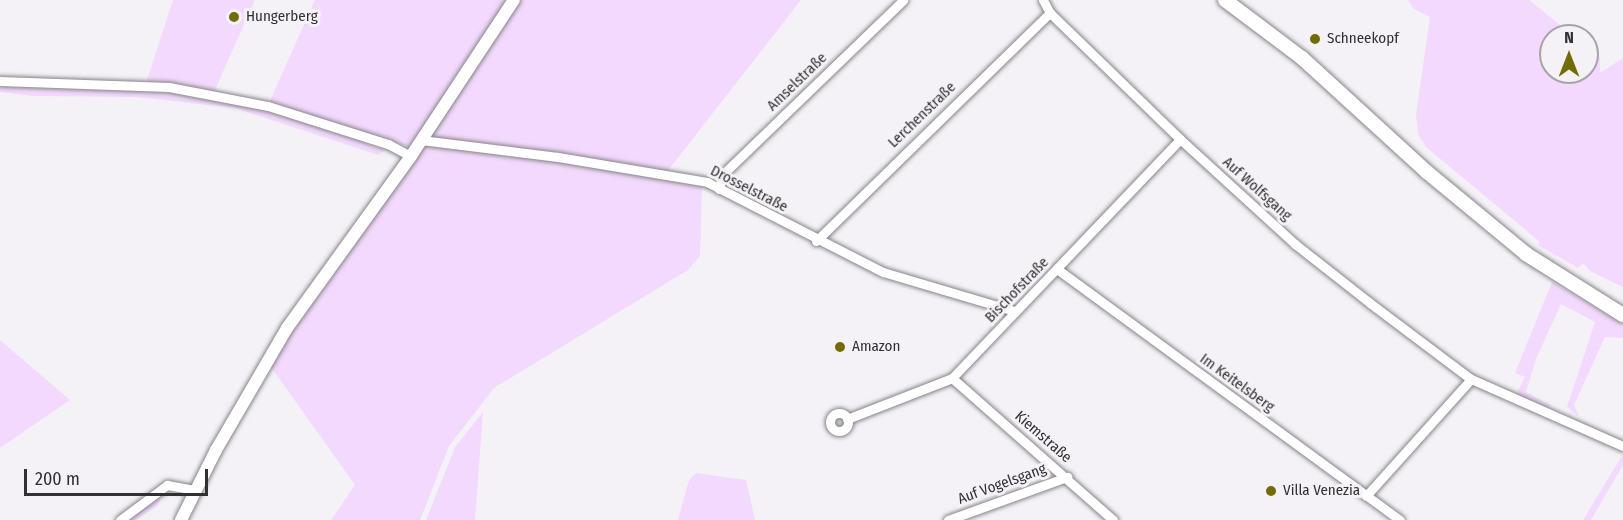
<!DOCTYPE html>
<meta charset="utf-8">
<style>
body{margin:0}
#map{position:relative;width:1623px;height:520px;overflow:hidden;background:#f5f2f7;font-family:"Fira Sans Condensed",sans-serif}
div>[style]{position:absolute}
.green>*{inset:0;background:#f2d9fd}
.roads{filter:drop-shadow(0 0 2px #878489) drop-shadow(0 0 2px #878489)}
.minor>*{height:9px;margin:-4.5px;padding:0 4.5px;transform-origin:4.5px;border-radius:4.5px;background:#fff}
.minor>.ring{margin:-4.5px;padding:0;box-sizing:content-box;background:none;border:9px solid #fff;border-radius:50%}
.major>*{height:12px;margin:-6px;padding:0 6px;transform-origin:6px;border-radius:6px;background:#fff}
.highway>*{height:14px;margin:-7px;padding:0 7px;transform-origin:7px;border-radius:7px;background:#fff}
.dots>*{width:16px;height:16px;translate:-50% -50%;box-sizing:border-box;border:3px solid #f5f2f7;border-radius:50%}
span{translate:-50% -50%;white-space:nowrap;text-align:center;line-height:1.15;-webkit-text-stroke:6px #f5f2f7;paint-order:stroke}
.poi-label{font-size:15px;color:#323032}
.left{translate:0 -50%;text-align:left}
.street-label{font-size:15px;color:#323032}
.north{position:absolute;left:1539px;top:24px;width:60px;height:60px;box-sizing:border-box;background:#f5f2f7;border:2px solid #a7a4a8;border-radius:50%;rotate:0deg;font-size:16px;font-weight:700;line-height:24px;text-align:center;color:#323032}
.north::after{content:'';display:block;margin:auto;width:21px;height:27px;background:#726b06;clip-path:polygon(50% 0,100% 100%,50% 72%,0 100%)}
.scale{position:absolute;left:24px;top:469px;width:184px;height:27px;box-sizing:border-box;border:3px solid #323032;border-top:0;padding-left:8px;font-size:18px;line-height:21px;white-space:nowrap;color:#323032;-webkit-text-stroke:4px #f5f2f7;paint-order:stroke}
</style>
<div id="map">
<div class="green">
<i style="clip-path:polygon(173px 0,255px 0,214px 92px,146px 83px)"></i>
<i style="clip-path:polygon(315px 0,511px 0,411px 147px,269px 103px)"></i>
<i style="clip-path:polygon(518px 0,801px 0,666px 173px,430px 137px)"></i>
<i style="clip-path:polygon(1408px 0,1529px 0,1574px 36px,1551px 36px,1551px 72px,1587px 72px,1587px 46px,1600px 57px,1600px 73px,1623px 58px,1623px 287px,1590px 271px,1583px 263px,1578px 268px,1538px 245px,1540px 242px,1426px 147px,1418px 134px,1416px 115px,1430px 17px,1414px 9px)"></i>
<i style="clip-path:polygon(0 84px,186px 94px,274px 111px,385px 150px,378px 155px,235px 108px,137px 97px,33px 96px,0 92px)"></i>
<i style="clip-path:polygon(424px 145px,542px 158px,702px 186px,700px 256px,688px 270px,494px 388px,449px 446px,420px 520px,331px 520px,355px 485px,271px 367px,272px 359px)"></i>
<i style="clip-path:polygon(1552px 282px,1623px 324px,1623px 338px,1605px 337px,1574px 405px,1579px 417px,1567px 407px,1595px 322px,1561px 304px,1536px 359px,1526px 392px,1551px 405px,1547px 408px,1516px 394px,1525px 377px,1515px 373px)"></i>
<i style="clip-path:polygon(0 340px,70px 400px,0 448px)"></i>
<i style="clip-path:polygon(483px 412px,475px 520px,426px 520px,455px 447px)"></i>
<i style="clip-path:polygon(1623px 454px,1623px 465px,1591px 520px,1583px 520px)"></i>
<i style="clip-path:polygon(696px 473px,746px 480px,755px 520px,678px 520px,689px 480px)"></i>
<i style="clip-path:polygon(161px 495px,158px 505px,136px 520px,123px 520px)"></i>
</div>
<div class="roads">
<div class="minor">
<i style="left:1043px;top:0;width:15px;rotate:62deg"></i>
<i style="left:1050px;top:13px;width:181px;rotate:44.1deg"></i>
<i style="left:1180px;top:139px;width:156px;rotate:42.4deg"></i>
<i style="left:1295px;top:244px;width:95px;rotate:38.2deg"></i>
<i style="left:1370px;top:303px;width:126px;rotate:37deg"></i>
<i style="left:1471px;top:379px;width:166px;rotate:23.8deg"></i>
<i style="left:0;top:81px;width:169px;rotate:2deg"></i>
<i style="left:169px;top:87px;width:101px;rotate:10.9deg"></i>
<i style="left:268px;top:106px;width:126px;rotate:17.6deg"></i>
<i style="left:388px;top:144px;width:26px;rotate:28deg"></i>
<i style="left:421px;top:140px;width:138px;rotate:7.1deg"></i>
<i style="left:558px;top:157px;width:151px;rotate:9.5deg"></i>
<i style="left:707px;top:182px;width:198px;rotate:27.1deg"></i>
<i style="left:883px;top:272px;width:138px;rotate:16.5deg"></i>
<i style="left:719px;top:189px;width:14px;rotate:-78deg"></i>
<i style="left:722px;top:175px;width:252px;rotate:-44deg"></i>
<i style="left:816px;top:241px;width:327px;rotate:-44.3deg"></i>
<i style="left:1057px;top:269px;width:425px;rotate:36.2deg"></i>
<i style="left:952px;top:378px;width:215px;rotate:41.4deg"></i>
<i class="ring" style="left:830px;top:413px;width:9px;height:9px"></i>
<i style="left:847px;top:419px;width:113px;rotate:-21.3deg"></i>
<i style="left:952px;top:378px;width:330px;rotate:-46.3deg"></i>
<i style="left:1366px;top:496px;width:157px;rotate:-48.1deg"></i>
<i style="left:120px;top:520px;width:59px;rotate:-36.7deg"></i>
<i style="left:167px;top:485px;width:28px;rotate:10deg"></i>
<i style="left:948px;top:520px;width:127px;rotate:-19.9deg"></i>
</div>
<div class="major">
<i style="left:181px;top:520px;width:78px;rotate:-63.4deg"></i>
<i style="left:216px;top:450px;width:141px;rotate:-59.8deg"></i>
<i style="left:287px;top:328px;width:212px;rotate:-54.2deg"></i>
<i style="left:411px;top:156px;width:187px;rotate:-56.6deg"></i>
</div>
<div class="highway">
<i style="left:1225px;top:0;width:96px;rotate:37deg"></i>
<i style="left:1302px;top:58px;width:169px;rotate:42.4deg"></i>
<i style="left:1427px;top:172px;width:129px;rotate:39.6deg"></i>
<i style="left:1526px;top:254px;width:115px;rotate:32.2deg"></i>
</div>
</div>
<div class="dots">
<i style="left:234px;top:17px;background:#726b06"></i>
<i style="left:1315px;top:39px;background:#726b06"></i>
<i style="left:840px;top:347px;background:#726b06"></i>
<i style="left:1271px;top:491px;background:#726b06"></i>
</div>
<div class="poi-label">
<span class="left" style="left:246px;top:17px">Hungerberg</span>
<span class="left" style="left:1327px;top:39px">Schneekopf</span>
<span class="left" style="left:852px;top:347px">Amazon</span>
<span class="left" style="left:1283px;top:491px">Villa Venezia</span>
</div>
<div class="street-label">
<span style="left:797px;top:82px;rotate:-44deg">Amselstraße</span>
<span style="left:922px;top:115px;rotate:-44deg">Lerchenstraße</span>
<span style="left:749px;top:189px;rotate:27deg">Drosselstraße</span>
<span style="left:1257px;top:189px;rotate:42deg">Auf Wolfsgang</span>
<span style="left:1017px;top:290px;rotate:-46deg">Bischofstraße</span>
<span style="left:1237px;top:383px;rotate:36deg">Im Keitelsberg</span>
<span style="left:1043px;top:437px;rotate:41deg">Kiemstraße</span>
<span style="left:1002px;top:484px;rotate:-20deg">Auf Vogelsgang</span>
</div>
<div class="north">N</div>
<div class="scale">200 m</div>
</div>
